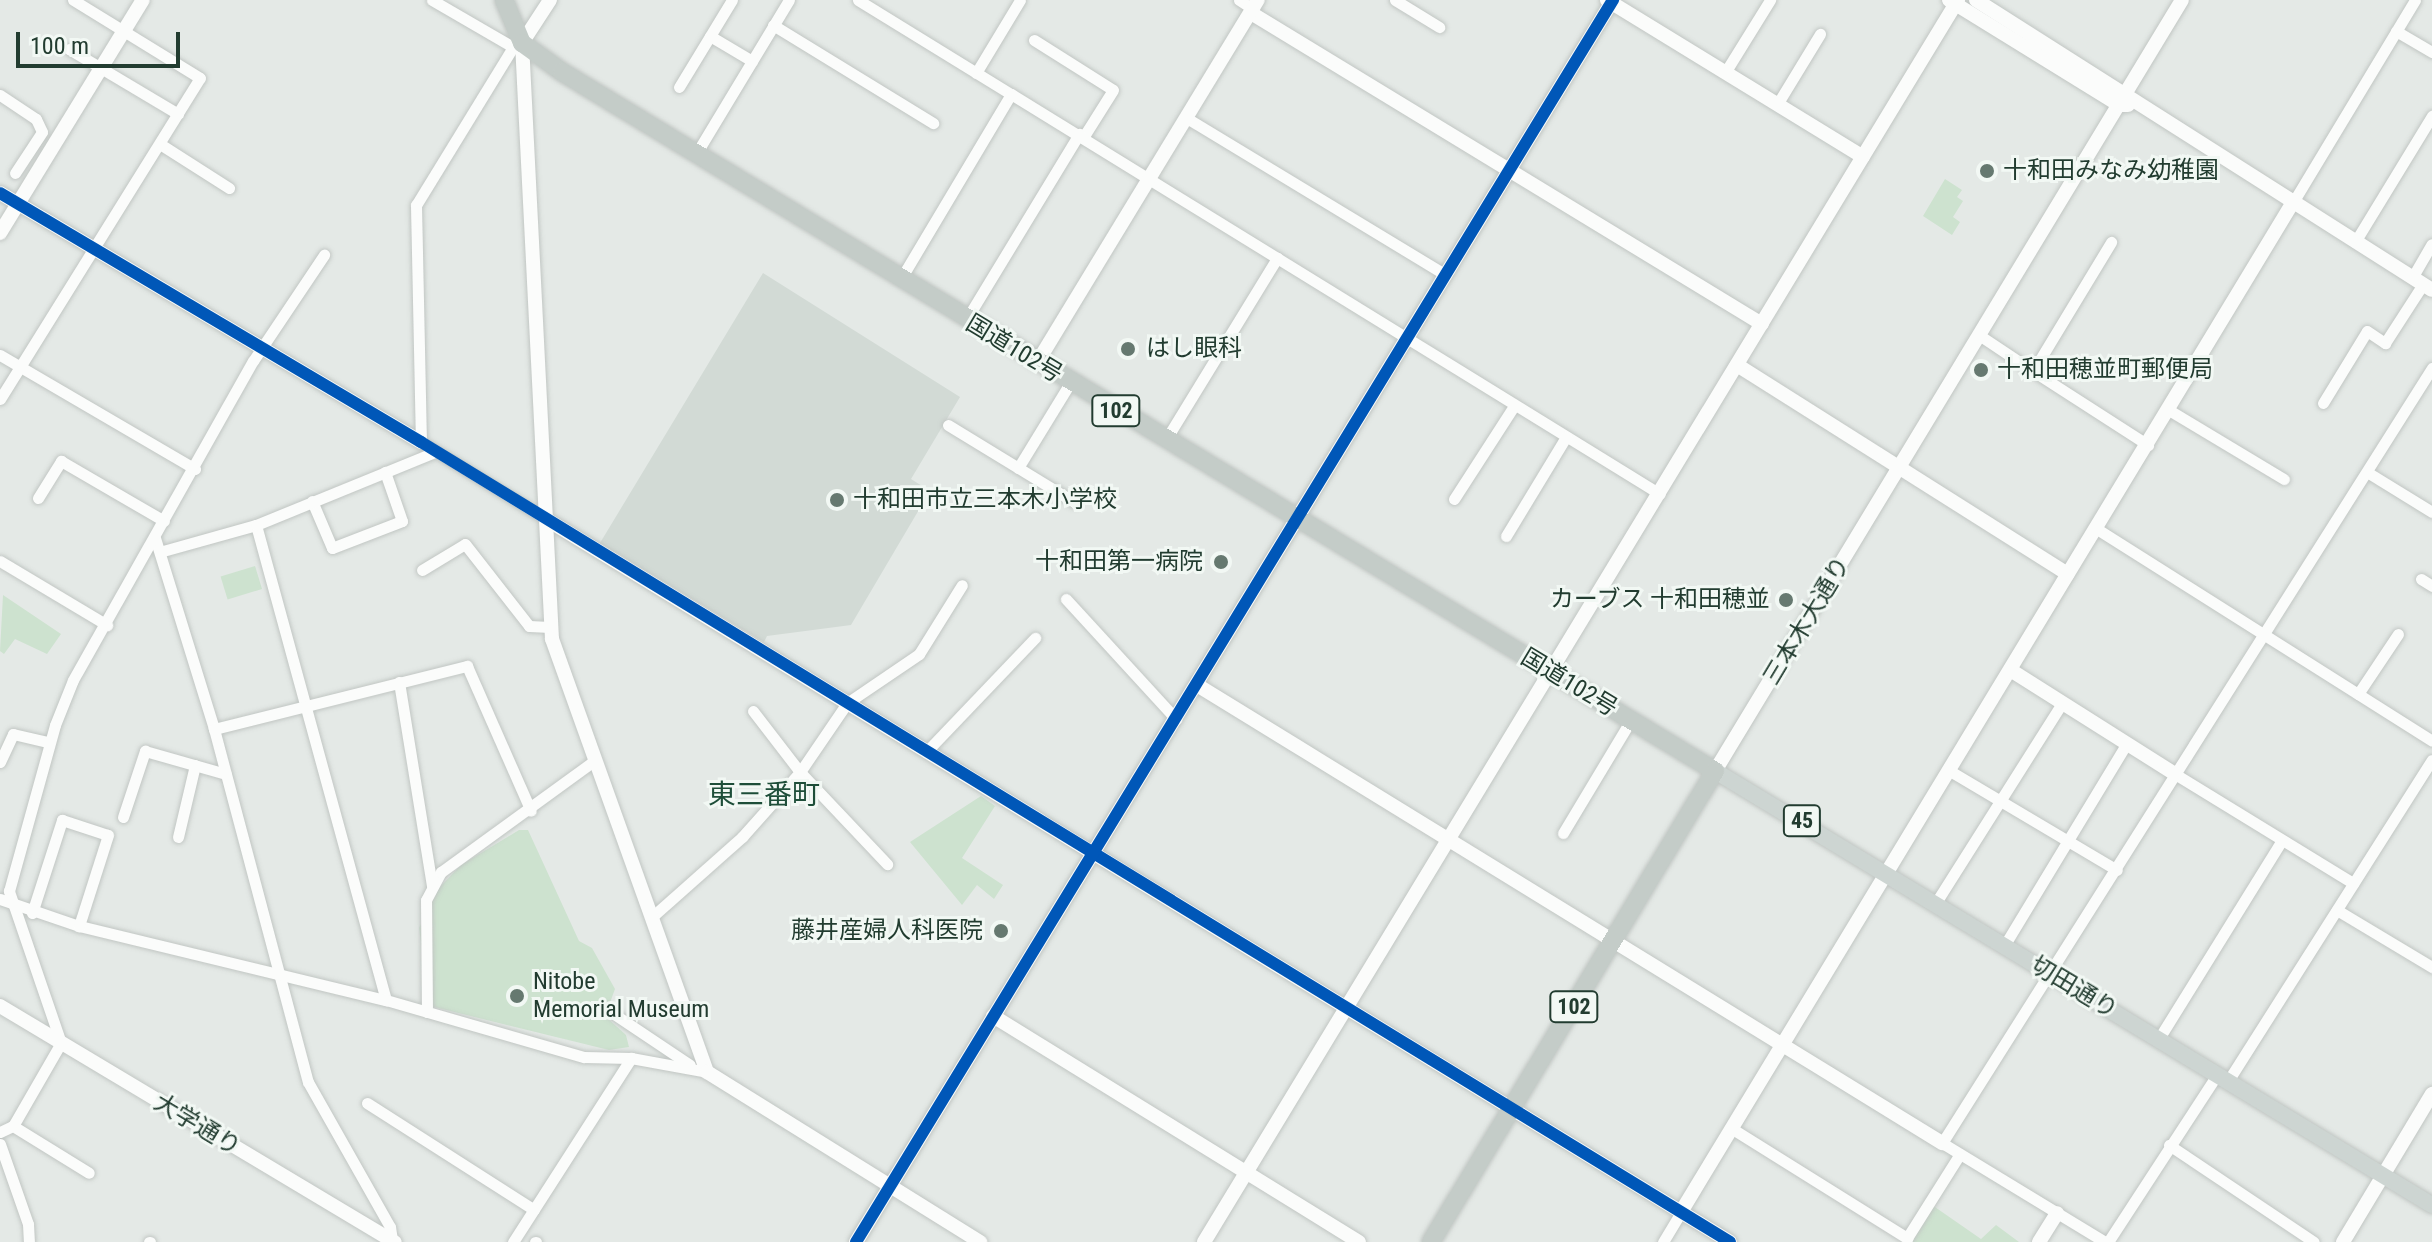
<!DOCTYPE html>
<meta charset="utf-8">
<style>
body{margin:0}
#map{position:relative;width:2432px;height:1242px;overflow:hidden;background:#e4e9e6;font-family:"Roboto Condensed","Noto Sans JP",sans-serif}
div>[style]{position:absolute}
.built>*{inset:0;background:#d2dad5}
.green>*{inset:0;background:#cde2cf;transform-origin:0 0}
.roads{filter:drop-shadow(0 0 2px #c1c6c3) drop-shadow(0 0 2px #c1c6c3)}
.minor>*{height:11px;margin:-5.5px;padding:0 5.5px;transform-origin:5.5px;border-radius:5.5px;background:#fbfcfb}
.tertiary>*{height:14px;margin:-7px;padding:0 7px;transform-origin:7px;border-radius:7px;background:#fbfcfb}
.secondary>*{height:14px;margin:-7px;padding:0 7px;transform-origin:7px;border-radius:7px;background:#fbfcfb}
.primary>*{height:16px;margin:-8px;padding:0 8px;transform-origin:8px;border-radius:8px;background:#cdd5d2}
.trunk>*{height:18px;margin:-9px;padding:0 9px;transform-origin:9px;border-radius:9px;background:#c4ccc8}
.cycleway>*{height:12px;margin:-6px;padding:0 6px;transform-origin:6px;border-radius:6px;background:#0057b8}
.dots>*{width:22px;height:22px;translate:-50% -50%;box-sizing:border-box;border:4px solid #f2f8f4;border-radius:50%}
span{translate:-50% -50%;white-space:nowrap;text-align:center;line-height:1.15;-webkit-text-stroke:6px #f2f8f4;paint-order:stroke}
.shield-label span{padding:2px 6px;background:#f2f8f4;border:2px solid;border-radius:6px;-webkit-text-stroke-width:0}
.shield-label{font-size:22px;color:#223c30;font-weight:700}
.poi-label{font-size:24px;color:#223c30}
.left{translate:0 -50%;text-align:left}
.right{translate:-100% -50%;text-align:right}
.street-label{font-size:24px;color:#223c30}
.quarter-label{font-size:28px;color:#1e4e39}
.scale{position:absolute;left:16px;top:32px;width:164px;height:36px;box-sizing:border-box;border:4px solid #223c30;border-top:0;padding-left:10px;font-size:24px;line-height:28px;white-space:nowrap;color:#223c30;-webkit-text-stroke:6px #f2f8f4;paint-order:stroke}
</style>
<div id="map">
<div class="built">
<i style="clip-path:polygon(763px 273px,960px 397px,911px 479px,930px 491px,851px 625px,767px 636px,764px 642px,600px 543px)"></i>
</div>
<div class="green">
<i style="clip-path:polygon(1945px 179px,1962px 190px,1957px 197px,1963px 201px,1953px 217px,1960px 222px,1952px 235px,1923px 216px)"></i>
<i style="left:255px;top:566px;width:24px;height:36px;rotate:73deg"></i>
<i style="clip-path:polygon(3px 595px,61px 634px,47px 654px,15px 639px,4px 654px,0 651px)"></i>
<i style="clip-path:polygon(981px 796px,995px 806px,962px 858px,1003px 885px,994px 899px,977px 885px,962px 905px,910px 842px)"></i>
<i style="clip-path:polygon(519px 830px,528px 830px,579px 941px,592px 948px,615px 989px,605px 1016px,626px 1035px,629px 1047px,609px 1050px,430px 1006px,419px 928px,438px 889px,461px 865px)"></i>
<i style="clip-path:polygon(1932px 1205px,1981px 1239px,1996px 1225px,2019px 1242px,1908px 1242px)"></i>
</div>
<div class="roads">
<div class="minor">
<i style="left:432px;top:0;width:94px;rotate:30.1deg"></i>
<i style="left:858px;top:0;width:180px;rotate:31.6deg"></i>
<i style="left:1011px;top:94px;width:217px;rotate:120.8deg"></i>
<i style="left:1239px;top:0;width:17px;rotate:33deg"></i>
<i style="left:1395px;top:0;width:52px;rotate:31.5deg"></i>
<i style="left:773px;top:25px;width:188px;rotate:31.5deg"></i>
<i style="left:2396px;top:31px;width:42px;rotate:30.3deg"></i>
<i style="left:710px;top:36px;width:49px;rotate:30.8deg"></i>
<i style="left:1034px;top:40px;width:93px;rotate:32.3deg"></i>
<i style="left:1113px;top:90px;width:54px;rotate:122.2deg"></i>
<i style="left:522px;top:43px;width:10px;rotate:156deg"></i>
<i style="left:513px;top:47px;width:185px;rotate:121.5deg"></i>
<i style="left:416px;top:205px;width:237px;rotate:88.8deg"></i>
<i style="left:421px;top:442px;width:147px;rotate:31.6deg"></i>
<i style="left:69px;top:49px;width:127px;rotate:30.8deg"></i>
<i style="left:1726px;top:71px;width:84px;rotate:-58.2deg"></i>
<i style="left:976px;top:73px;width:85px;rotate:-58.9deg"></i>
<i style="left:679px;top:87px;width:102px;rotate:-58.7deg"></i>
<i style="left:1011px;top:94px;width:762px;rotate:31.65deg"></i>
<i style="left:0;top:95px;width:43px;rotate:33.7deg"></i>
<i style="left:36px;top:119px;width:14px;rotate:65deg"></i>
<i style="left:42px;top:132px;width:49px;rotate:123.4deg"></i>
<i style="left:1778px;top:103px;width:81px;rotate:-58.7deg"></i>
<i style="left:1185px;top:117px;width:305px;rotate:31.2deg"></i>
<i style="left:160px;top:144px;width:82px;rotate:32.5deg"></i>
<i style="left:696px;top:154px;width:180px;rotate:-58.9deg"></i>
<i style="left:2292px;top:204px;width:238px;rotate:-58.9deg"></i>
<i style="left:2355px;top:242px;width:148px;rotate:-58.6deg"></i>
<i style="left:2412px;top:278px;width:39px;rotate:-60deg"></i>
<i style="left:966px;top:320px;width:218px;rotate:-58.7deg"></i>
<i style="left:1979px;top:335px;width:65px;rotate:33.7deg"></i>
<i style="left:2033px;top:371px;width:151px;rotate:-58.8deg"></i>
<i style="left:0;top:355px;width:226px;rotate:30.3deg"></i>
<i style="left:2033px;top:371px;width:137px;rotate:32.8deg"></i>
<i style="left:0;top:399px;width:378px;rotate:-58.1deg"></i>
<i style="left:200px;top:78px;width:149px;rotate:-148.4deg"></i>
<i style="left:2323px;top:403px;width:84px;rotate:-58.6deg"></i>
<i style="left:2367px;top:331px;width:22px;rotate:34deg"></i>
<i style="left:2385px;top:343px;width:70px;rotate:-57.2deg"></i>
<i style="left:2169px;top:410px;width:134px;rotate:31deg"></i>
<i style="left:948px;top:425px;width:148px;rotate:31.4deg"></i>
<i style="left:1165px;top:441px;width:215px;rotate:-58.5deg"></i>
<i style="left:1018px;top:468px;width:100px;rotate:-58.5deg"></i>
<i style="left:2367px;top:472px;width:76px;rotate:31.6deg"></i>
<i style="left:38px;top:498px;width:44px;rotate:-58.1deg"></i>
<i style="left:61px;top:461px;width:119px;rotate:30.2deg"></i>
<i style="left:1454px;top:499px;width:111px;rotate:-57.2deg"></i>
<i style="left:312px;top:501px;width:51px;rotate:66.9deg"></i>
<i style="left:332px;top:548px;width:75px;rotate:-21.1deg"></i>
<i style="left:402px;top:521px;width:52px;rotate:-109.1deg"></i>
<i style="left:256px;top:525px;width:492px;rotate:74.7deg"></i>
<i style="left:2097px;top:529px;width:396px;rotate:32.3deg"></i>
<i style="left:1506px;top:536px;width:116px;rotate:-58.8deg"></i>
<i style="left:155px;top:538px;width:200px;rotate:72.8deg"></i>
<i style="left:214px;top:729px;width:365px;rotate:75.1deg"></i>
<i style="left:308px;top:1082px;width:167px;rotate:60.5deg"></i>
<i style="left:390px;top:1227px;width:13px;rotate:81deg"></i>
<i style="left:163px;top:551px;width:97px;rotate:-15.6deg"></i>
<i style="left:256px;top:525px;width:193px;rotate:-22.2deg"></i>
<i style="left:0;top:561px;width:125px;rotate:30.9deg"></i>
<i style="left:422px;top:570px;width:50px;rotate:-31.2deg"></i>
<i style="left:465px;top:544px;width:104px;rotate:52deg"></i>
<i style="left:529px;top:626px;width:21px;rotate:3deg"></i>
<i style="left:2421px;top:579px;width:13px;rotate:32deg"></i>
<i style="left:1066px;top:599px;width:163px;rotate:47.5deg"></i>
<i style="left:399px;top:682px;width:207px;rotate:80.8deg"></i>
<i style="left:2358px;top:694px;width:72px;rotate:-56.3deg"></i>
<i style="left:753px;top:711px;width:77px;rotate:52.4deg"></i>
<i style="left:800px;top:772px;width:127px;rotate:46.6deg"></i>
<i style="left:214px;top:729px;width:261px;rotate:-14deg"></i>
<i style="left:467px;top:666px;width:158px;rotate:66.2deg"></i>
<i style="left:926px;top:752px;width:158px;rotate:-46.3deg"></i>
<i style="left:0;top:762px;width:31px;rotate:-65deg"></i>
<i style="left:13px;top:734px;width:37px;rotate:13deg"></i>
<i style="left:1950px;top:771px;width:194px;rotate:30.7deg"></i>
<i style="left:2175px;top:774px;width:209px;rotate:31.5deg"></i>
<i style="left:123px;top:817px;width:70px;rotate:-71.6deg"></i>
<i style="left:145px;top:751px;width:84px;rotate:15.9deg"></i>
<i style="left:1563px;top:833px;width:132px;rotate:-59deg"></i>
<i style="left:178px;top:837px;width:74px;rotate:-76.7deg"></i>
<i style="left:0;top:899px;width:83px;rotate:18.9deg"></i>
<i style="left:79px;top:926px;width:316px;rotate:13.6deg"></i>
<i style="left:386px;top:1000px;width:206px;rotate:16.1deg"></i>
<i style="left:584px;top:1057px;width:47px;rotate:1.2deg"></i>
<i style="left:631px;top:1058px;width:77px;rotate:10.4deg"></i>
<i style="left:1935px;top:904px;width:238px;rotate:-57.7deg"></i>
<i style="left:2337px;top:910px;width:111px;rotate:31deg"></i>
<i style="left:32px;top:913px;width:98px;rotate:-72.1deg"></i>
<i style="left:62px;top:820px;width:48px;rotate:18.1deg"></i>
<i style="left:108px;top:835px;width:96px;rotate:107.7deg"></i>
<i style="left:653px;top:916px;width:119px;rotate:-41.6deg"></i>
<i style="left:742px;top:837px;width:87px;rotate:-48.3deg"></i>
<i style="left:800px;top:772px;width:83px;rotate:-55.7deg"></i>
<i style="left:847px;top:703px;width:87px;rotate:-34.2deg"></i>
<i style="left:919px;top:654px;width:81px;rotate:-58.1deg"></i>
<i style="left:2004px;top:946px;width:237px;rotate:-58.8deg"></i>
<i style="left:605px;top:1008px;width:102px;rotate:33.8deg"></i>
<i style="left:427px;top:1012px;width:112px;rotate:-90.5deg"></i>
<i style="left:426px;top:900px;width:32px;rotate:-62deg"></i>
<i style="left:441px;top:872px;width:190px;rotate:-36deg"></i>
<i style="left:2158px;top:1040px;width:235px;rotate:-58.2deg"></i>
<i style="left:2228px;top:1081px;width:380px;rotate:-57.6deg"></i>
<i style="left:367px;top:1103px;width:198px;rotate:32.6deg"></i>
<i style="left:13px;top:1126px;width:89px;rotate:31.7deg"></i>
<i style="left:1731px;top:1128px;width:208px;rotate:32deg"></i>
<i style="left:1907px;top:1238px;width:99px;rotate:-57.8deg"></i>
<i style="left:0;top:1132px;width:14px;rotate:-25deg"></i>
<i style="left:13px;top:1126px;width:96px;rotate:-60deg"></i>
<i style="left:61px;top:1043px;width:161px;rotate:-108.9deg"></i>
<i style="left:9px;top:891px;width:172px;rotate:-74.5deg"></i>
<i style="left:55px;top:725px;width:48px;rotate:-68.2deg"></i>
<i style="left:73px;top:680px;width:366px;rotate:-60.6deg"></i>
<i style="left:253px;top:361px;width:128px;rotate:-56.2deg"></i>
<i style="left:0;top:1144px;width:85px;rotate:70.7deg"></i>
<i style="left:28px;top:1224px;width:18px;rotate:87deg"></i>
<i style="left:2169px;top:1145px;width:174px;rotate:33.8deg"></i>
<i style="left:149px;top:1242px;width:1px"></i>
<i style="left:513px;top:1242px;width:219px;rotate:-57.3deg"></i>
<i style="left:535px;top:1242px;width:1px"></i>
<i style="left:1663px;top:1242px;width:35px;rotate:-59deg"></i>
<i style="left:2105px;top:1242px;width:191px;rotate:-148.7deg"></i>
<i style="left:1942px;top:1143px;width:917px;rotate:-57.7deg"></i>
<i style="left:2108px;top:1242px;width:199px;rotate:-56.9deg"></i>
</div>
<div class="tertiary">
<i style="left:550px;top:0;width:51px;rotate:123.1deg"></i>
<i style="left:522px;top:43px;width:597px;rotate:87.12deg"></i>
<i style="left:552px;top:639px;width:460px;rotate:70.3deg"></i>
<i style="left:707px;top:1072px;width:322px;rotate:31.9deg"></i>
<i style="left:1607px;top:0;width:300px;rotate:31.5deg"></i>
<i style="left:1949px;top:0;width:200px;rotate:31.7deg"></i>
<i style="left:2119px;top:105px;width:9px"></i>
<i style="left:1976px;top:0;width:540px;rotate:32.45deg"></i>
<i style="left:1251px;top:13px;width:598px;rotate:31.33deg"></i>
<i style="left:0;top:193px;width:489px;rotate:30.6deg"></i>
<i style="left:0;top:233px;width:273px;rotate:-58.5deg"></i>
<i style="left:1037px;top:363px;width:425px;rotate:-58.7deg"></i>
<i style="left:1737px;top:365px;width:391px;rotate:32.3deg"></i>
<i style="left:546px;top:519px;width:1387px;rotate:31.41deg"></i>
<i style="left:2012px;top:671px;width:193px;rotate:32.3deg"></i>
<i style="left:1197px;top:685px;width:875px;rotate:31.58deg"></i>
<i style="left:0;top:1006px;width:460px;rotate:30.9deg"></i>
<i style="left:993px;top:1016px;width:430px;rotate:31.7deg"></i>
<i style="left:1681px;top:1212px;width:1179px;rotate:-58.78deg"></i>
<i style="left:856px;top:1242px;width:1455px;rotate:-58.64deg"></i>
<i style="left:1204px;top:1242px;width:1453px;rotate:-58.74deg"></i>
<i style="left:2039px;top:1242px;width:34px;rotate:-58deg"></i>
<i style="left:2343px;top:1242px;width:173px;rotate:-59deg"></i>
</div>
<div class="secondary">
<i style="left:1715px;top:771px;width:901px;rotate:-58.8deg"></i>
</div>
<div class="primary">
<i style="left:1715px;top:771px;width:838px;rotate:31.19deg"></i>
</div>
<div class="trunk">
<i style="left:504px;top:0;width:47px;rotate:67.3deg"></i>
<i style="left:522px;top:43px;width:49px;rotate:35.9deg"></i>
<i style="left:562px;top:72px;width:1348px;rotate:31.23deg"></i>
<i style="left:1715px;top:771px;width:550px;rotate:121.09deg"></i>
</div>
</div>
<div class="cycleway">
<i style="left:0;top:193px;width:489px;rotate:30.6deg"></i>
<i style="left:421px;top:442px;width:1534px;rotate:31.43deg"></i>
<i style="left:856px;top:1242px;width:1455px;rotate:-58.64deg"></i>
</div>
<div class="dots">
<i style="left:1987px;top:171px;background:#667970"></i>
<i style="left:1128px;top:349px;background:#667970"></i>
<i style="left:1981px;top:370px;background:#667970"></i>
<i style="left:837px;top:500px;background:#667970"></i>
<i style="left:1221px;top:562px;background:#667970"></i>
<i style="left:1786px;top:600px;background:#667970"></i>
<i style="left:1001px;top:931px;background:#667970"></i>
<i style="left:517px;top:996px;background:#667970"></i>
</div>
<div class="shield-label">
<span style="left:1116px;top:411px">102</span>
<span style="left:1802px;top:821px">45</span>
<span style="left:1574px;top:1007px">102</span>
</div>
<div class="poi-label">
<span class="left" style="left:2003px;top:171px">十和田みなみ幼稚園</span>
<span class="left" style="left:1146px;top:349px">はし眼科</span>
<span class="left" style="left:1997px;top:370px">十和田穂並町郵便局</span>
<span class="left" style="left:853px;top:500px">十和田市立三本木小学校</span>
<span class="right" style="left:1203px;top:562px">十和田第一病院</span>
<span class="right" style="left:1770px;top:600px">カーブス 十和田穂並</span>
<span class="right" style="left:983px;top:931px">藤井産婦人科医院</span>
<span class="left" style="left:533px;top:996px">Nitobe<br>Memorial Museum</span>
</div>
<div class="street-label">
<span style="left:1014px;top:349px;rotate:31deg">国道102号</span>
<span style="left:1807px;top:621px;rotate:-59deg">三本木大通り</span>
<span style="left:1569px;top:683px;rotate:31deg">国道102号</span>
<span style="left:2074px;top:988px;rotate:31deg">切田通り</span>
<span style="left:197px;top:1125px;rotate:31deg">大学通り</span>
</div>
<div class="quarter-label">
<span style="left:764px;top:795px">東三番町</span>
</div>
<div class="scale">100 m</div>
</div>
